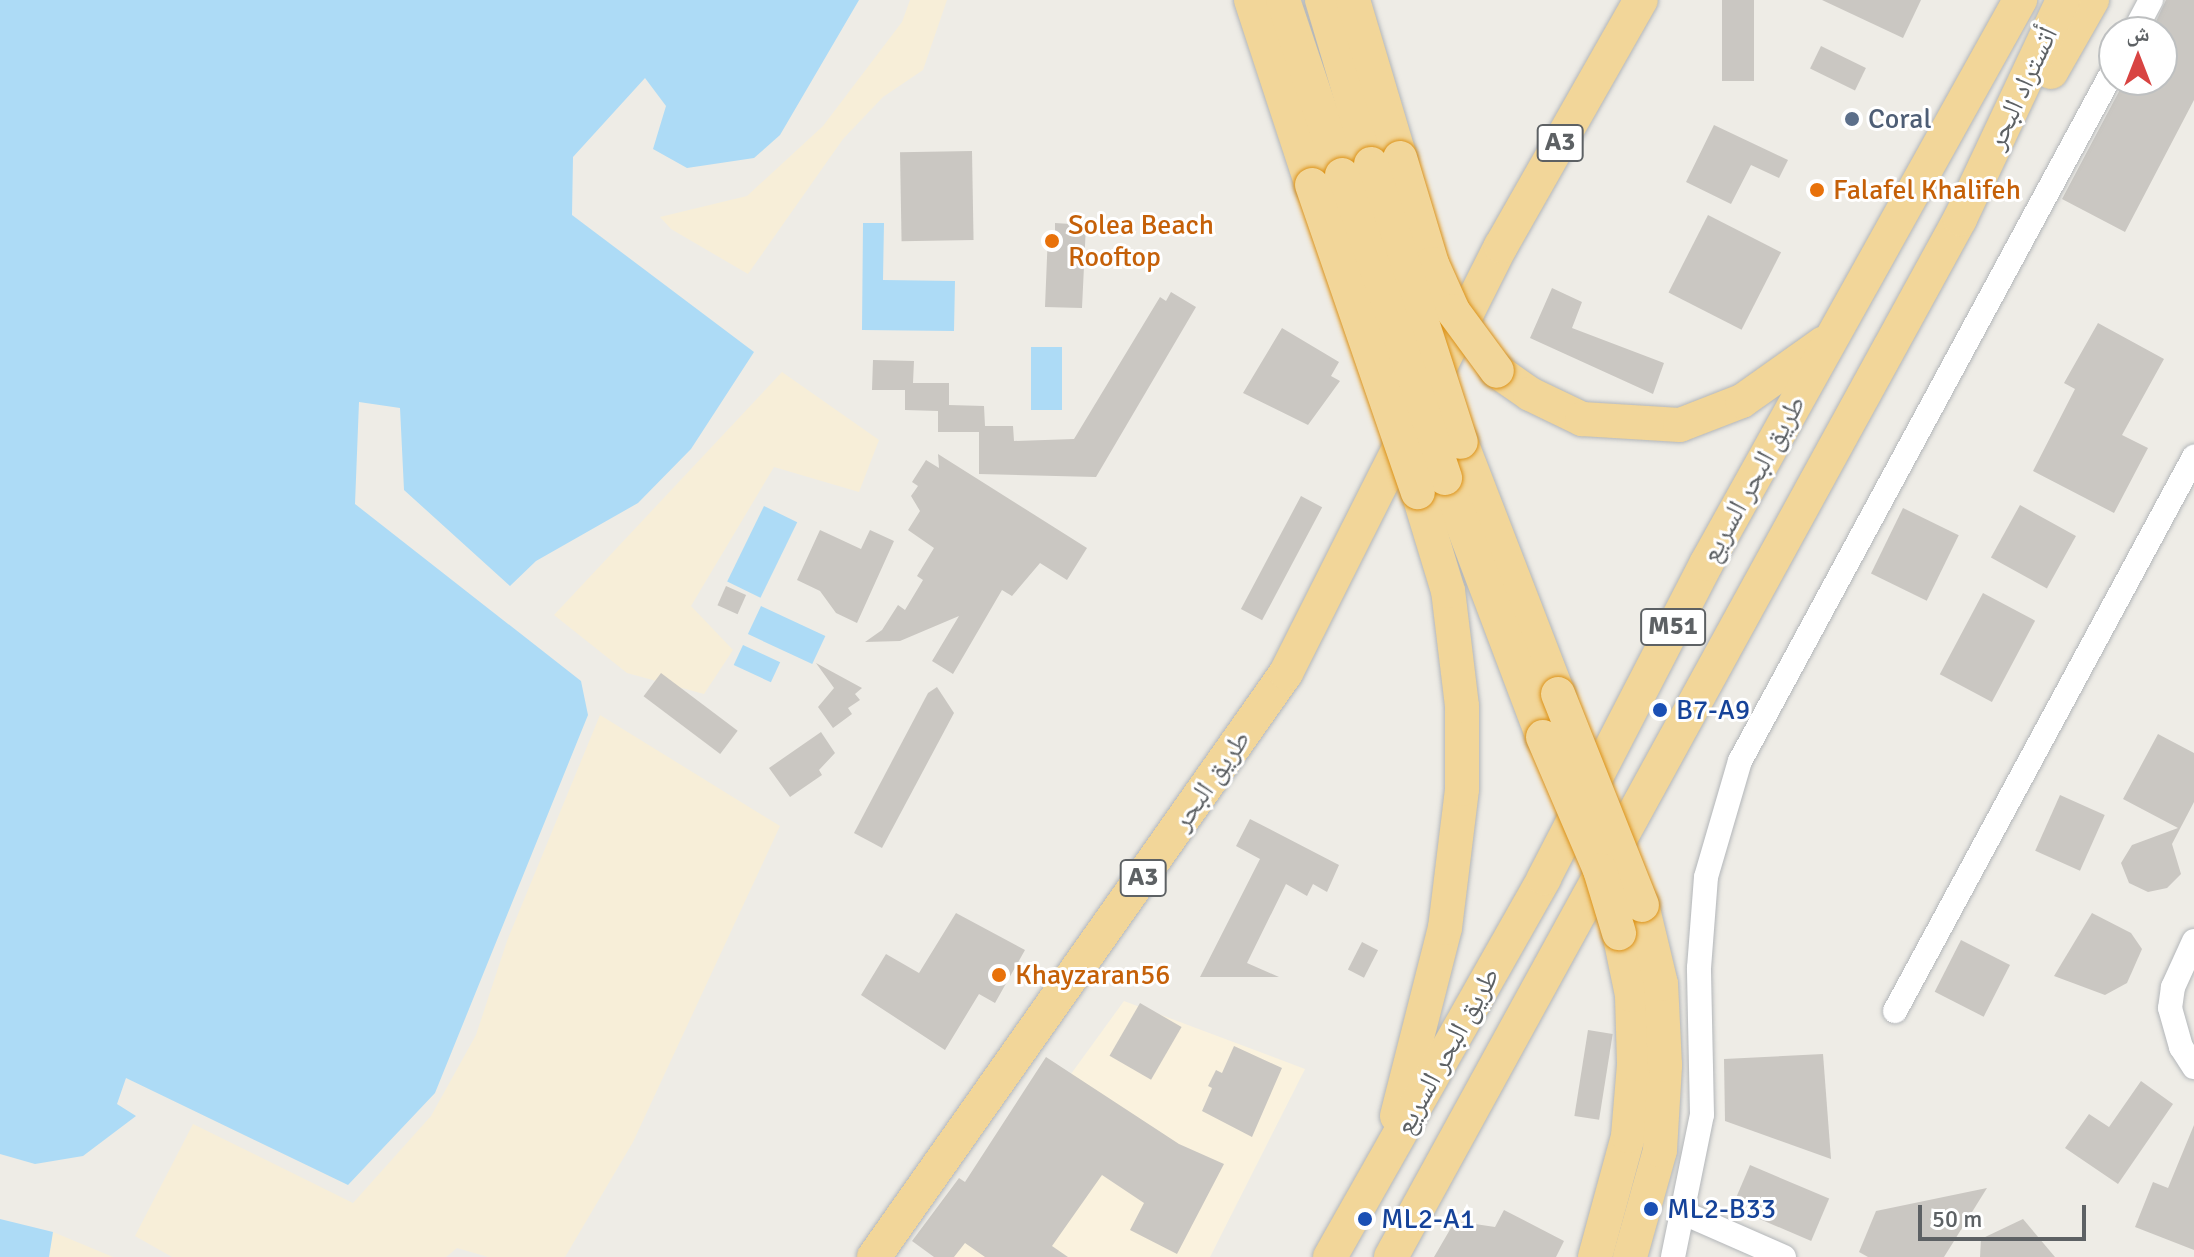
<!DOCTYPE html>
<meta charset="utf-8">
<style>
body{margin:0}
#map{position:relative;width:2194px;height:1257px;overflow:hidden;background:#eeece6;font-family:Signika,"Noto Naskh Arabic",sans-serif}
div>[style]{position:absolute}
.commercial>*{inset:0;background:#faf2de}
.sand>*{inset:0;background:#f7eed8}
.water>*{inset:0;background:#addbf6;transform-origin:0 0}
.building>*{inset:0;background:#cac7c2;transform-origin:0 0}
.roads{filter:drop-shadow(0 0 2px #b3b6b9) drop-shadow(0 0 2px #b3b6b9)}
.minor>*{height:24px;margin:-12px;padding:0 12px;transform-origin:12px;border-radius:12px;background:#fff}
.highway>*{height:34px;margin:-17px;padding:0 17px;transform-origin:17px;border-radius:17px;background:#f2d699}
.bridges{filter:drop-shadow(0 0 2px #dc9217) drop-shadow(0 0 2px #dc9217)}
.highway-bridge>*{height:34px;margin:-17px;padding:0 17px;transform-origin:17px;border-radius:17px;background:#f2d699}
.dots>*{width:22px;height:22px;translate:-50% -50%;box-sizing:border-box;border:4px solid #fff;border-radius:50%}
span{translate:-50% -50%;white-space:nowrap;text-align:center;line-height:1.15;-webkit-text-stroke:6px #fff;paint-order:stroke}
.shield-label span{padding:2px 6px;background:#fff;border:2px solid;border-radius:6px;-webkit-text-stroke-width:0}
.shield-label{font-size:26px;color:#5d6164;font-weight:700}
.street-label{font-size:28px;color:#5d6164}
.service-label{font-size:28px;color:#4e5e75}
.left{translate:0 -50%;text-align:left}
.food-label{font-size:28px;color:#c56008}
.transit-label{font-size:28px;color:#164399}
.north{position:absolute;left:2098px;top:16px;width:80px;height:80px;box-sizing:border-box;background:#fff;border:2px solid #bec0c1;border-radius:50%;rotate:0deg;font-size:22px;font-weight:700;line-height:32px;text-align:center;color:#5d6164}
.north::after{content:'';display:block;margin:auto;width:28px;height:36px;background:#d84442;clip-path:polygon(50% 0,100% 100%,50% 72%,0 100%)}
.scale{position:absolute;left:1918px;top:1205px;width:168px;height:36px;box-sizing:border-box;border:4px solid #5d6164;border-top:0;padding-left:10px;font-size:24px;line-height:28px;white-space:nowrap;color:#5d6164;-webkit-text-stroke:6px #fff;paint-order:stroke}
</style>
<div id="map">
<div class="commercial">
<i style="clip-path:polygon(1124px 1001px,1305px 1069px,1210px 1257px,938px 1257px)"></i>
</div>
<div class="sand">
<i style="clip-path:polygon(910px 0,947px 0,923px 70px,883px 97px,843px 139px,748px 274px,671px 229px,660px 217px,747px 196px,823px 126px,902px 22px)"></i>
<i style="clip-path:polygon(782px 372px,879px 440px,859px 492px,774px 467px,691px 606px,733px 650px,704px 694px,627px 673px,554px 615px)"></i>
<i style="clip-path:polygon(600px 715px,780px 826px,633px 1142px,565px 1257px,488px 1257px,457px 1248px,446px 1257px,172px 1257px,135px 1236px,193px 1124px,353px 1203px,431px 1116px,476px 1035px,507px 941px)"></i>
<i style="clip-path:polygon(53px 1232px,113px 1257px,49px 1257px)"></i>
</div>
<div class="water">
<i style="clip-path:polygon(0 0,859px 0,780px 135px,754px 158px,687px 168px,653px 149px,666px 106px,645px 78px,573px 157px,572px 215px,754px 352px,691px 449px,638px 503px,536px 561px,510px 586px,404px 490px,400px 408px,359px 402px,355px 504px,581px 681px,588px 715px,435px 1093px,348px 1185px,126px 1078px,117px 1104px,136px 1116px,83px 1156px,35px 1164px,0 1154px)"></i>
<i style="clip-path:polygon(863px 223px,884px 223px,883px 280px,955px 281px,954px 331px,862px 330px)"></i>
<i style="left:1031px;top:347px;width:31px;height:63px"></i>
<i style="left:764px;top:506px;width:37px;height:84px;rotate:26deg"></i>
<i style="left:761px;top:606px;width:71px;height:31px;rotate:25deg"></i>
<i style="left:743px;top:645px;width:41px;height:22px;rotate:25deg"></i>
<i style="clip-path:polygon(0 1219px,53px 1232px,49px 1257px,0 1257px)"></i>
</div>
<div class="building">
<i style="left:1722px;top:0;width:32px;height:81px"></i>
<i style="clip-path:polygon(1822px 0,1921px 0,1903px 38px)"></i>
<i style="clip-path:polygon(2166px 0,2194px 0,2194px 100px,2125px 232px,2062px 199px,2125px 80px,2162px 80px,2162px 32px,2151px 32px)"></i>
<i style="left:1821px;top:46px;width:50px;height:25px;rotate:26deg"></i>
<i style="clip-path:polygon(1714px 125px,1788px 160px,1779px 178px,1751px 165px,1731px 204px,1686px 182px)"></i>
<i style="left:972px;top:151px;width:89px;height:72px;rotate:89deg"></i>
<i style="left:1708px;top:215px;width:82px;height:87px;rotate:27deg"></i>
<i style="clip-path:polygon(1055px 223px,1086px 225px,1082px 308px,1045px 307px,1048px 233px,1055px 233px)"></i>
<i style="clip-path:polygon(1552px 288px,1582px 302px,1572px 328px,1664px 363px,1653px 394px,1530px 338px)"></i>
<i style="clip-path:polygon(1171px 292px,1196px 307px,1096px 477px,979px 474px,979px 432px,938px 432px,938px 411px,905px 410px,905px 390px,872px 390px,873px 360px,914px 361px,913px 383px,949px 383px,949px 405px,984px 406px,985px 426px,1013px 426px,1014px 441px,1074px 439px,1160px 297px,1166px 301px)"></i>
<i style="clip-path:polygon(2098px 323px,2164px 359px,2122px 435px,2148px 448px,2114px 513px,2033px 471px,2075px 389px,2064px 383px)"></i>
<i style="clip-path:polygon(1282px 328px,1339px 362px,1331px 376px,1340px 381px,1308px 425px,1243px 393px)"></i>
<i style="clip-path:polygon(938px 454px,1087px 548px,1067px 580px,1040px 563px,1012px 596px,1002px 590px,953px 674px,932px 661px,959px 616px,900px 641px,865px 642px,882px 630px,898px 605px,905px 610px,923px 580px,917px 576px,934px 548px,908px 530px,920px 511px,911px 496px,918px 486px,912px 482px,926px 460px,939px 468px)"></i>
<i style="left:1301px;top:496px;width:24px;height:128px;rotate:28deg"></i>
<i style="left:2020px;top:505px;width:64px;height:60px;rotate:29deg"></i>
<i style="left:1903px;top:508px;width:62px;height:73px;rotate:26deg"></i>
<i style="clip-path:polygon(820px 530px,861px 549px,870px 530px,894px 541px,857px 623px,836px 613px,820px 591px,797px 580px)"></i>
<i style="left:726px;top:586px;width:22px;height:21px;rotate:24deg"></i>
<i style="left:1983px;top:593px;width:59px;height:92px;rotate:28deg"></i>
<i style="clip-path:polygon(816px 663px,862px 688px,855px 694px,860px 700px,848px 708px,852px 714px,833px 728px,818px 707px,834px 688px)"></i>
<i style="left:661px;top:673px;width:96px;height:29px;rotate:37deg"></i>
<i style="clip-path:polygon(937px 687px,954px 713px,882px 848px,854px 833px,928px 693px)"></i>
<i style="clip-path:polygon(821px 732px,835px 753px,819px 770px,822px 775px,790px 797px,769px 768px)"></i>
<i style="clip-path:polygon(2158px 734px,2194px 753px,2194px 802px,2172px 844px,2181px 874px,2167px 888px,2148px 892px,2129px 883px,2121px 863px,2132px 845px,2178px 828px,2123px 799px)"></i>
<i style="left:2060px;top:795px;width:49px;height:61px;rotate:24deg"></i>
<i style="clip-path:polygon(1250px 819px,1339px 865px,1327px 892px,1313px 884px,1307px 896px,1286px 884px,1247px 963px,1279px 977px,1200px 977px,1260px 859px,1236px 846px)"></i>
<i style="clip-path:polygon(956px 913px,1025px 950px,995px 1003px,979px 994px,945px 1050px,861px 995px,886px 954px,919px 973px)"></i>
<i style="clip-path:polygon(2092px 913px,2131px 933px,2142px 949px,2127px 983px,2105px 995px,2054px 976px)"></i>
<i style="left:1961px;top:940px;width:55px;height:58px;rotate:27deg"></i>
<i style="left:1362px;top:942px;width:18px;height:31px;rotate:27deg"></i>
<i style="left:1140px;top:1003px;width:48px;height:61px;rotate:30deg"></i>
<i style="left:1588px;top:1030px;width:25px;height:87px;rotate:9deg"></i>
<i style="clip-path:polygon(1234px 1046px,1282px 1068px,1252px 1137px,1202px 1111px,1212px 1088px,1208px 1086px,1216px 1070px,1222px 1073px)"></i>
<i style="clip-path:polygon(1823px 1054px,1831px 1159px,1725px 1121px,1724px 1059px)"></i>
<i style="clip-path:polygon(1046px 1057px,1179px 1144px,1224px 1164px,1177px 1254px,1130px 1230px,1144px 1203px,1102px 1175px,1052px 1246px,1068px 1257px,985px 1257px,965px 1243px,954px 1257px,934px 1257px,912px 1241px,959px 1178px,965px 1182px)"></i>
<i style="clip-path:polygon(2141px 1081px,2173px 1104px,2118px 1184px,2065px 1148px,2089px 1114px,2109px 1127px)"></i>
<i style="clip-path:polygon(2194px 1125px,2194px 1250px,2135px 1227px,2153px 1182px,2168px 1188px)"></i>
<i style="left:1750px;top:1165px;width:86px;height:46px;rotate:23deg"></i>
<i style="clip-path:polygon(1987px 1188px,1944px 1257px,1868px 1257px,1859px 1252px,1876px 1211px)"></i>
<i style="clip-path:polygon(1504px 1210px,1564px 1241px,1556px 1257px,1434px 1257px,1455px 1221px,1495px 1227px)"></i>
<i style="clip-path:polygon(2023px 1219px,2055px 1257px,1980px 1257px,1981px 1239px)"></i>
</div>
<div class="roads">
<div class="minor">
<i style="left:2134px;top:32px;width:36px;rotate:-62deg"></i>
<i style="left:2194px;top:941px;width:51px;rotate:114.5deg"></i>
<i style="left:2173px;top:987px;width:21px;rotate:98deg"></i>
<i style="left:2170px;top:1008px;width:41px;rotate:74.2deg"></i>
<i style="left:2181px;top:1047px;width:24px;rotate:57deg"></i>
<i style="left:1895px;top:1011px;width:630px;rotate:-61.64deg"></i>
<i style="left:1686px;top:1214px;width:107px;rotate:23.7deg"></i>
<i style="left:1673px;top:1257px;width:145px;rotate:-78.5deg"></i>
<i style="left:1702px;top:1115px;width:147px;rotate:-91.2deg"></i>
<i style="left:1699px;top:968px;width:91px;rotate:-85.6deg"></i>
<i style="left:1706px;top:877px;width:121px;rotate:-73.7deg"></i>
<i style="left:1740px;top:761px;width:787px;rotate:-61.61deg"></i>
</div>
<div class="highway">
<i style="left:1251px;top:0;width:195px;rotate:71.8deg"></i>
<i style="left:1283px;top:0;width:185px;rotate:71.4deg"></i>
<i style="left:1322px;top:0;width:171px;rotate:73.4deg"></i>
<i style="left:1353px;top:0;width:165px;rotate:73.4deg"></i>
<i style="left:2051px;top:72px;width:83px;rotate:-60.3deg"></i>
<i style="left:1497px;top:371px;width:40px;rotate:34.9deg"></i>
<i style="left:1530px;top:394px;width:58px;rotate:25.7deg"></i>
<i style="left:1582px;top:419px;width:98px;rotate:3.5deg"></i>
<i style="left:1680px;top:425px;width:66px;rotate:-21.2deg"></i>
<i style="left:1742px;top:401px;width:100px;rotate:-35.3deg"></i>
<i style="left:1461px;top:442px;width:270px;rotate:68.9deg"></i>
<i style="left:1445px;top:478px;width:277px;rotate:69.3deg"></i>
<i style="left:1397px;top:1116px;width:194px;rotate:-75.7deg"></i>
<i style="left:1445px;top:928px;width:140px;rotate:-83deg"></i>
<i style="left:1462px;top:789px;width:83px;rotate:-90deg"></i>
<i style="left:1462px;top:706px;width:116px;rotate:-96.9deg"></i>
<i style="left:1448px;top:591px;width:103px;rotate:-106.9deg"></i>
<i style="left:874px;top:1257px;width:715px;rotate:-54.8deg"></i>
<i style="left:1286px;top:673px;width:478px;rotate:-63.3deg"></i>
<i style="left:1501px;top:246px;width:283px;rotate:-60.4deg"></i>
<i style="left:1330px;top:1257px;width:435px;rotate:-60.5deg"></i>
<i style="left:1544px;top:878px;width:353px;rotate:-62.7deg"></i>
<i style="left:1706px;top:564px;width:646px;rotate:-60.89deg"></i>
<i style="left:1391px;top:1257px;width:1184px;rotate:-61.27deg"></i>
<i style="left:1960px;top:219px;width:242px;rotate:-64.8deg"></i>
<i style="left:1595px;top:1257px;width:125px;rotate:-74.7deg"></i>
<i style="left:1628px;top:1136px;width:72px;rotate:-85.2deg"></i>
<i style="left:1634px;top:1064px;width:69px;rotate:-91.7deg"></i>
<i style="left:1632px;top:995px;width:63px;rotate:-101.8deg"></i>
<i style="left:1630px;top:1257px;width:111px;rotate:-74.3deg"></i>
<i style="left:1660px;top:1150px;width:85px;rotate:-86.6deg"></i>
<i style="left:1665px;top:1065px;width:81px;rotate:-92.8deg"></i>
<i style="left:1661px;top:984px;width:81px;rotate:-103.5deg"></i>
</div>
</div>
<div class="bridges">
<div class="highway-bridge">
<i style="left:1400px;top:158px;width:111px;rotate:73.2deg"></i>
<i style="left:1432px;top:264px;width:51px;rotate:65.9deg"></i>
<i style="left:1453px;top:311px;width:74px;rotate:53.7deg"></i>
<i style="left:1371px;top:164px;width:292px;rotate:72.1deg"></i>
<i style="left:1342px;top:175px;width:320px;rotate:71.2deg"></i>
<i style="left:1312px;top:185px;width:325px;rotate:71deg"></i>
<i style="left:1558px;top:694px;width:227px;rotate:68.3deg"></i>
<i style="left:1543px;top:737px;width:145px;rotate:66.8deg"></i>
<i style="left:1600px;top:870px;width:66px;rotate:73.2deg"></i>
</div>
</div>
<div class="dots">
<i style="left:1852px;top:119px;background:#5c6f8a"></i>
<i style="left:1817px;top:190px;background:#e8710a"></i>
<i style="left:1052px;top:241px;background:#e8710a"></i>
<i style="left:1660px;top:710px;background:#1a4fb4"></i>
<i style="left:999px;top:975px;background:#e8710a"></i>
<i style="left:1651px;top:1209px;background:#1a4fb4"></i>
<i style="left:1365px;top:1219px;background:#1a4fb4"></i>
</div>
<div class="shield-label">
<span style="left:1560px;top:143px">A3</span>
<span style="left:1673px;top:627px">M51</span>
<span style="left:1143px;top:878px">A3</span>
</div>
<div class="street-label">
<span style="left:2022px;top:88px;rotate:-65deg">أتستراد البحر</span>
<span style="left:1753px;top:479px;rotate:-61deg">طريق البحر السريع</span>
<span style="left:1211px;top:780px;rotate:-55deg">طريق البحر</span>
<span style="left:1447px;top:1051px;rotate:-61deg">طريق البحر السريع</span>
</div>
<div class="service-label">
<span class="left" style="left:1868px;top:119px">Coral</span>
</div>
<div class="food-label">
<span class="left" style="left:1833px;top:190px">Falafel Khalifeh</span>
<span class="left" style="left:1068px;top:241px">Solea Beach<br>Rooftop</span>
<span class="left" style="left:1015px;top:975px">Khayzaran56</span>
</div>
<div class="transit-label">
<span class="left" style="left:1676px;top:710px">B7-A9</span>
<span class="left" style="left:1667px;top:1209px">ML2-B33</span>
<span class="left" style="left:1381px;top:1219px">ML2-A1</span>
</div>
<div class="north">ش</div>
<div class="scale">50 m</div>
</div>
